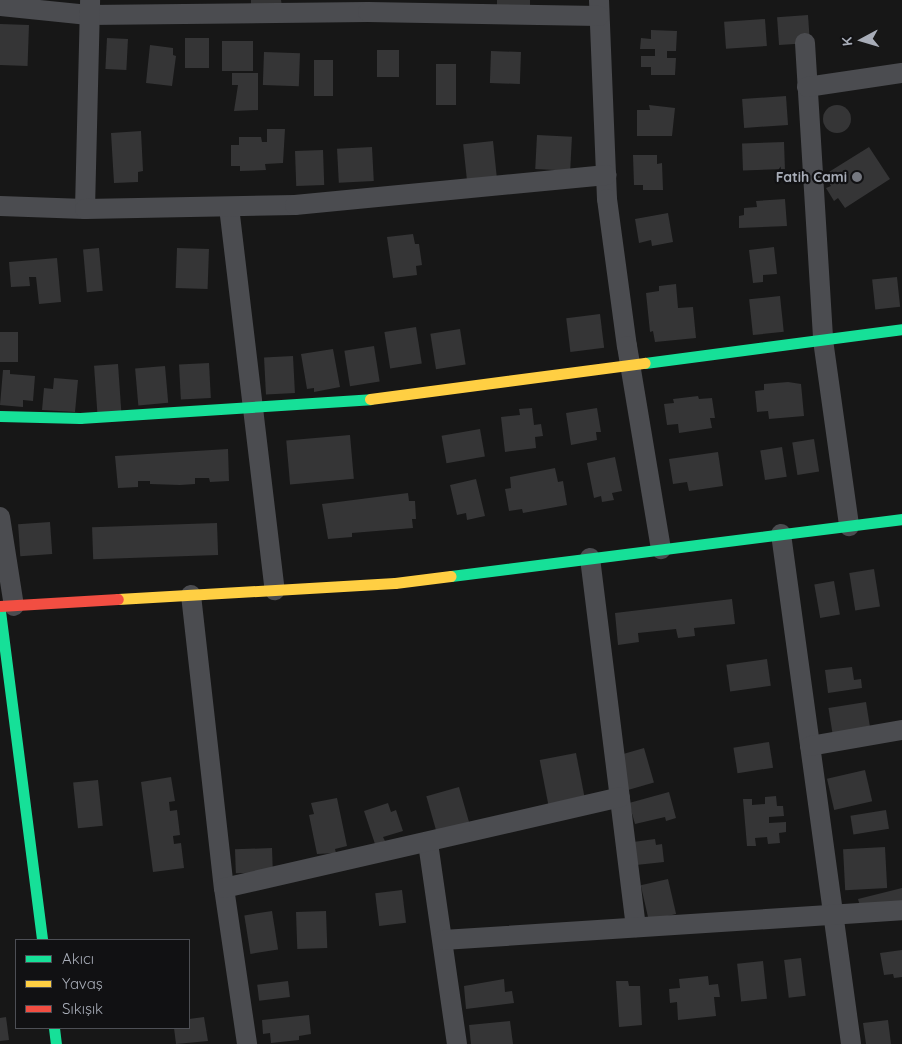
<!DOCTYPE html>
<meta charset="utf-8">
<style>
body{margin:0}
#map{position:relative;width:902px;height:1044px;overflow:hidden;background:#171717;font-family:Quicksand,sans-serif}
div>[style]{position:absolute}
.building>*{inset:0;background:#353536;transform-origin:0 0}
.round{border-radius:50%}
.street>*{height:20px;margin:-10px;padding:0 10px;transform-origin:10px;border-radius:10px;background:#4b4c50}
.fast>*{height:11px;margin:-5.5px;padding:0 5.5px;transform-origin:5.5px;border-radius:5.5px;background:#16e098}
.slow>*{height:11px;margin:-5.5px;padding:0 5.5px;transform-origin:5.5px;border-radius:5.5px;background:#ffcf43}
.jam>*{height:11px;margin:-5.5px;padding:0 5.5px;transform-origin:5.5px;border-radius:5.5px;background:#f24e42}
.dots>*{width:14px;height:14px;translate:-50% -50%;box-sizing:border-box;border:2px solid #111113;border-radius:50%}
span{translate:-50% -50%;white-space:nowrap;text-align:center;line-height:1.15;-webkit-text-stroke:4.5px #111113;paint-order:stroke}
.poi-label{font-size:14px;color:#a8adb8;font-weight:700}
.right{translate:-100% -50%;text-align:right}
.legend{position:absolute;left:15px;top:939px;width:175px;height:90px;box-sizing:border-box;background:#111113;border:1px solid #4d4f55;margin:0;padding:6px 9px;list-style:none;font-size:15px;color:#a8adb8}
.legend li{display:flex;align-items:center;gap:10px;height:25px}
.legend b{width:25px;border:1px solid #4d4f55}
.north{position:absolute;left:837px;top:15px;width:50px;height:50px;-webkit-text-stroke:4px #111113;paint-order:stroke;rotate:264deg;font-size:14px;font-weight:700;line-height:20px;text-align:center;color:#a8adb8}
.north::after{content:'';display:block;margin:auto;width:18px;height:22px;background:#a8adb8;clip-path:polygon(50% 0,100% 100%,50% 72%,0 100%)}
</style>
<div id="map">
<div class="building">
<i style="clip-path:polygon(251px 0,281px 0,282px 6px,251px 7px)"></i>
<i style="clip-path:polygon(497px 0,530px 0,530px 6px,497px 5px)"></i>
<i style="left:808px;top:15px;width:28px;height:31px;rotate:86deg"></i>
<i style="left:765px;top:19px;width:27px;height:41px;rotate:86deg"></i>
<i style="left:0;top:24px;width:29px;height:41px;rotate:2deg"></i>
<i style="clip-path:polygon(651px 30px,677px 31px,676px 51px,667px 51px,667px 58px,676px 58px,675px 75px,651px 75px,651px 67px,641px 67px,641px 56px,655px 56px,655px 49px,640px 49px,641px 38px,651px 39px)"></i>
<i style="left:107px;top:38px;width:21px;height:31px;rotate:3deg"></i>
<i style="left:185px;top:38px;width:24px;height:30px"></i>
<i style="left:222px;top:41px;width:31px;height:30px"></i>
<i style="clip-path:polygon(150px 45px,173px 48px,173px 55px,176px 56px,172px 86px,146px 83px)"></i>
<i style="left:377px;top:50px;width:22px;height:27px"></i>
<i style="left:491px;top:51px;width:30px;height:32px;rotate:2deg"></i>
<i style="left:264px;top:52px;width:36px;height:33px;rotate:2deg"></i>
<i style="left:314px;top:60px;width:19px;height:36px"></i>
<i style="left:436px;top:64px;width:20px;height:41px"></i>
<i style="clip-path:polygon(232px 73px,258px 73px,258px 110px,234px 111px,238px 85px,232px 85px)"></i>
<i style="left:786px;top:96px;width:29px;height:44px;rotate:86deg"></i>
<i class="round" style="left:823px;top:105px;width:28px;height:28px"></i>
<i style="clip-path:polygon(649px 105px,675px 108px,672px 136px,637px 136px,637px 110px,650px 110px)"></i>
<i style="clip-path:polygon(267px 129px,285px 129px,283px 163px,265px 164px,266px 170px,240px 171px,240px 166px,231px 166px,231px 145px,239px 145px,239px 137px,261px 137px,262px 142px,267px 142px)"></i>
<i style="clip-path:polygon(141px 131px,143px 171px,138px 172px,138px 182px,114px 183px,111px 133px)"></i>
<i style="left:537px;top:135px;width:35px;height:34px;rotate:3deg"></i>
<i style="left:493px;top:141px;width:38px;height:30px;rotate:84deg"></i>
<i style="left:784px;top:142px;width:27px;height:42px;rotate:88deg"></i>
<i style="left:372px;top:147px;width:34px;height:35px;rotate:87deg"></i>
<i style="clip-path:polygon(869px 147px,890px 179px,845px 208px,838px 198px,834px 201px,826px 188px,831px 186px,824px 175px)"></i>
<i style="left:323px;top:150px;width:35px;height:28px;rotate:88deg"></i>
<i style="clip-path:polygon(633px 155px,657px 155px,657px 164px,662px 163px,663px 190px,643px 190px,643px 185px,634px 185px)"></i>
<i style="clip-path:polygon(785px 199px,787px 226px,739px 228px,739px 216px,744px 215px,744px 208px,757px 207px,756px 201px)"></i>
<i style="clip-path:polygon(668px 213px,673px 242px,652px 246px,651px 240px,639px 243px,635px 219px)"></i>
<i style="clip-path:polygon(413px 234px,415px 244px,419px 244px,422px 265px,416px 266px,417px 275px,393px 278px,387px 237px)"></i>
<i style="clip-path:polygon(774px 247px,777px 274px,763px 275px,763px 282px,753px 283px,749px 250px)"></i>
<i style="left:99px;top:248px;width:43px;height:16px;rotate:85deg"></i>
<i style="left:177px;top:248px;width:32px;height:40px;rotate:2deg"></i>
<i style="clip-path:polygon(57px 258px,61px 302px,39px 304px,36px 277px,29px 277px,30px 286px,11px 287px,9px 262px)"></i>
<i style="left:897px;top:277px;width:30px;height:25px;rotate:84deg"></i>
<i style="clip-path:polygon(676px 284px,678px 308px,693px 307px,696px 338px,655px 342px,653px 331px,650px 332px,646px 293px,659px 291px,659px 286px)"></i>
<i style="left:780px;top:296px;width:36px;height:31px;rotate:84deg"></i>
<i style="left:600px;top:314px;width:34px;height:34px;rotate:83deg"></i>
<i style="left:416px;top:327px;width:37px;height:32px;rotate:81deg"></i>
<i style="left:460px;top:329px;width:36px;height:30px;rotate:81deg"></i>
<i style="left:0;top:332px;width:18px;height:30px"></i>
<i style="left:374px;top:346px;width:36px;height:30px;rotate:81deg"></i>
<i style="clip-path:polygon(333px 349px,340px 387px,314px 392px,314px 388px,307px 389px,301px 354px)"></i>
<i style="left:293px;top:356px;width:37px;height:29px;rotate:87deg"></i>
<i style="left:209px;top:363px;width:35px;height:30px;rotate:87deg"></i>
<i style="left:118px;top:364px;width:47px;height:24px;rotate:86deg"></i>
<i style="left:165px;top:366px;width:37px;height:30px;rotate:85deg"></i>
<i style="clip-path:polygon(3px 370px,10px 370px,10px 374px,35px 376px,33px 401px,23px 400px,23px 407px,0 405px)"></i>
<i style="clip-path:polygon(54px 378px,78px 380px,75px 412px,42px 410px,44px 388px,53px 389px)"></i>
<i style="clip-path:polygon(788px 382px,801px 384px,804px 416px,769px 419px,768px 411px,757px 412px,755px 391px,764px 390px,764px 384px)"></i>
<i style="clip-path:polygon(698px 396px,699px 399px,712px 398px,715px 418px,710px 418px,712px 428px,679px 433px,678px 424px,667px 425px,664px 404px,674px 403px,673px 399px)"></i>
<i style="clip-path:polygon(532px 408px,534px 425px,541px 424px,543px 436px,535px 437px,536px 448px,505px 452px,501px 417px,520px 415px,519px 409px)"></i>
<i style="clip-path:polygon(597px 408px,601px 432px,596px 432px,597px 440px,571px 445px,566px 413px)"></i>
<i style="left:480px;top:429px;width:28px;height:39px;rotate:80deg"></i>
<i style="left:350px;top:435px;width:44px;height:64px;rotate:85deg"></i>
<i style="left:814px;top:439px;width:33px;height:22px;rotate:81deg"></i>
<i style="left:782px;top:447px;width:30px;height:22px;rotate:81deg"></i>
<i style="clip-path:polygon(228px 449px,229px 481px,210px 482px,209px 478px,195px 478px,195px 484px,180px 485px,150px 484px,150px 481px,138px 481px,138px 487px,118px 488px,115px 456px)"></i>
<i style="clip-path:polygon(718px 452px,723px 486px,689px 491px,687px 482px,673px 484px,669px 459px)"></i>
<i style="clip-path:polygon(615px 457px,622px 491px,612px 493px,614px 500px,602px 502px,601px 496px,594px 498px,587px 463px)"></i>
<i style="clip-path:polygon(555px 468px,558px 482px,563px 481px,567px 505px,523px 513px,522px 509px,509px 511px,505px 489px,511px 488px,510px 477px)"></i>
<i style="clip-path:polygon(476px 479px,485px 516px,467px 520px,466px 513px,457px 515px,450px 485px)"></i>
<i style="clip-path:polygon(408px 493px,409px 501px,415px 501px,416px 519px,412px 519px,413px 528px,352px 533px,352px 537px,328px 539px,322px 504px)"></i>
<i style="left:50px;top:522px;width:32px;height:32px;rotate:86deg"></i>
<i style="left:217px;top:523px;width:32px;height:125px;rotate:88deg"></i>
<i style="left:874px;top:569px;width:38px;height:25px;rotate:81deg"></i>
<i style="left:834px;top:581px;width:34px;height:20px;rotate:80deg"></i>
<i style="clip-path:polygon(732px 599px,735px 624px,694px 628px,695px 636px,678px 638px,676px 629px,638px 633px,639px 642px,618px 645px,615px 613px)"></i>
<i style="left:767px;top:659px;width:27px;height:41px;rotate:82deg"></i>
<i style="clip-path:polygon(852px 667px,854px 680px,861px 679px,862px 688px,828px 693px,825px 670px)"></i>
<i style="left:866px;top:702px;width:32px;height:38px;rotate:81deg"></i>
<i style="left:769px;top:742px;width:26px;height:36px;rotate:81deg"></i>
<i style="left:644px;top:748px;width:36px;height:27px;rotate:74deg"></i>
<i style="left:576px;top:753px;width:46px;height:37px;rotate:79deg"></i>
<i style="left:865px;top:770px;width:32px;height:39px;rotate:77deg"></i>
<i style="clip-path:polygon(171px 777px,175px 801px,169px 802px,170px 811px,177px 810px,180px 835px,173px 836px,174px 844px,181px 843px,184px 868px,153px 872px,141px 782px)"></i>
<i style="left:98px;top:780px;width:46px;height:25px;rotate:84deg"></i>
<i style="left:459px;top:787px;width:40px;height:34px;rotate:74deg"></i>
<i style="clip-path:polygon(669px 792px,676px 818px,666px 821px,665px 817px,635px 824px,629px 803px)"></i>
<i style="clip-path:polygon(776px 796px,777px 806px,783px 806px,784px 816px,769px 817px,769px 823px,786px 822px,786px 832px,779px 833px,780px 843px,768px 844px,767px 837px,755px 838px,756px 846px,747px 846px,743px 799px,752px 799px,752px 805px,765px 804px,765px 797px)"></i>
<i style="clip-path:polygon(337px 798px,347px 846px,335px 849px,336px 853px,317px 854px,309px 815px,314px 814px,311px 803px)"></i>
<i style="clip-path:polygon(388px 803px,391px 812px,396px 810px,403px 831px,383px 837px,385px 841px,375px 844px,364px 811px)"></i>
<i style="left:886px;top:810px;width:19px;height:36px;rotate:81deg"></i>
<i style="clip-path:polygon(655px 839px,656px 845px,662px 844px,664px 862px,636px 865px,633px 842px)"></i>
<i style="left:885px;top:847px;width:41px;height:42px;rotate:87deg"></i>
<i style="left:272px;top:848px;width:24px;height:37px;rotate:88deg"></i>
<i style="left:668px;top:879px;width:36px;height:28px;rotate:77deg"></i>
<i style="clip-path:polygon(902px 888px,902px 903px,861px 910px,858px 899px)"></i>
<i style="left:402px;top:890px;width:33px;height:27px;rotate:83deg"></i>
<i style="left:272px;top:911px;width:39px;height:28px;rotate:81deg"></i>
<i style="left:326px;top:911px;width:37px;height:30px;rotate:88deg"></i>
<i style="clip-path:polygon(902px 950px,902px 977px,894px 978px,893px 974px,884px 975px,880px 953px)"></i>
<i style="left:801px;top:958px;width:38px;height:17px;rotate:83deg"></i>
<i style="left:763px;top:961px;width:38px;height:26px;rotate:84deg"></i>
<i style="clip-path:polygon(708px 976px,709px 985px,718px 984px,720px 997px,714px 997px,716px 1016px,678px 1020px,677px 1002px,670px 1003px,669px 989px,680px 988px,679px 979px)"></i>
<i style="clip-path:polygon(504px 979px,505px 992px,512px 991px,514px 1003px,466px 1009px,464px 986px)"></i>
<i style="left:288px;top:981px;width:16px;height:31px;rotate:83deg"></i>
<i style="clip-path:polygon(616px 981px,628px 981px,629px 986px,640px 986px,642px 1025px,619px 1027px)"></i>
<i style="clip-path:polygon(309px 1015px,311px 1034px,299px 1036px,299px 1040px,271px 1043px,270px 1033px,263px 1034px,262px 1020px)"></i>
<i style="clip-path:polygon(6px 1017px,9px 1040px,0 1041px,0 1018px)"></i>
<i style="clip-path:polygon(204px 1017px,208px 1041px,176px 1044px,174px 1028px,189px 1028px,189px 1019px)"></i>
<i style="clip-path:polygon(888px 1020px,891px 1044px,866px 1044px,863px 1023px)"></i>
<i style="clip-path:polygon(510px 1021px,513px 1044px,471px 1044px,469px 1025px)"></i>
</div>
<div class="street">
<i style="left:599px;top:0;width:199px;rotate:87.7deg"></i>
<i style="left:607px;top:199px;width:148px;rotate:82.3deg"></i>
<i style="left:627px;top:346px;width:206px;rotate:80.5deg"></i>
<i style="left:0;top:6px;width:89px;rotate:5.8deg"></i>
<i style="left:89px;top:15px;width:279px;rotate:-0.6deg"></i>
<i style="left:368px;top:12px;width:231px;rotate:1deg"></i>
<i style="left:805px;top:43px;width:298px;rotate:86.5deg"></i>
<i style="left:823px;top:340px;width:188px;rotate:82deg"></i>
<i style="left:807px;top:87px;width:96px;rotate:-8.4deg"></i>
<i style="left:0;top:206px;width:85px;rotate:2deg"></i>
<i style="left:85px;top:209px;width:209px;rotate:-88.6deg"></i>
<i style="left:229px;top:207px;width:386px;rotate:83.2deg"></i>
<i style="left:85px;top:209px;width:210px;rotate:-1.1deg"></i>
<i style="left:295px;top:205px;width:313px;rotate:-5.5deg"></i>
<i style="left:0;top:517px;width:90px;rotate:81.1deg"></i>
<i style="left:781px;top:534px;width:515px;rotate:82.18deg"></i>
<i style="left:590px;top:558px;width:372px;rotate:82.9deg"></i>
<i style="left:191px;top:595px;width:295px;rotate:83.6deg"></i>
<i style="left:224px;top:888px;width:158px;rotate:81.6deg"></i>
<i style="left:810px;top:746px;width:93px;rotate:-9.9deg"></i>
<i style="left:428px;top:843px;width:203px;rotate:81.8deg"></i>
<i style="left:224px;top:888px;width:406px;rotate:-12.9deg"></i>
<i style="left:443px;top:940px;width:460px;rotate:-3.7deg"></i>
</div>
<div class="fast">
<i style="left:645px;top:363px;width:259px;rotate:-7.5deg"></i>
<i style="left:0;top:416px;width:80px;rotate:1.4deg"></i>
<i style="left:80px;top:418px;width:291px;rotate:-3.7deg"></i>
<i style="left:451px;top:576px;width:455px;rotate:-7.2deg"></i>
<i style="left:0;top:611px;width:332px;rotate:82.7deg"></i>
<i style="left:54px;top:1028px;width:16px;rotate:83deg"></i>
</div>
<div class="slow">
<i style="left:370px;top:399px;width:277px;rotate:-7.5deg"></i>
<i style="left:118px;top:599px;width:277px;rotate:-3.3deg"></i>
<i style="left:395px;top:583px;width:56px;rotate:-7.1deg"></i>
</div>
<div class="jam">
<i style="left:0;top:606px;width:118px;rotate:-3.4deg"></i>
</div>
<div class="dots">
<i style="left:857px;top:177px;background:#757880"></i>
</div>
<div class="poi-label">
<span class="right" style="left:847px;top:177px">Fatih Cami</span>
</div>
<ul class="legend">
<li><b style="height:6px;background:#16e098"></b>Akıcı</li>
<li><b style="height:6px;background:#ffcf43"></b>Yavaş</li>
<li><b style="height:6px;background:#f24e42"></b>Sıkışık</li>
</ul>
<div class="north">K</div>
</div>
